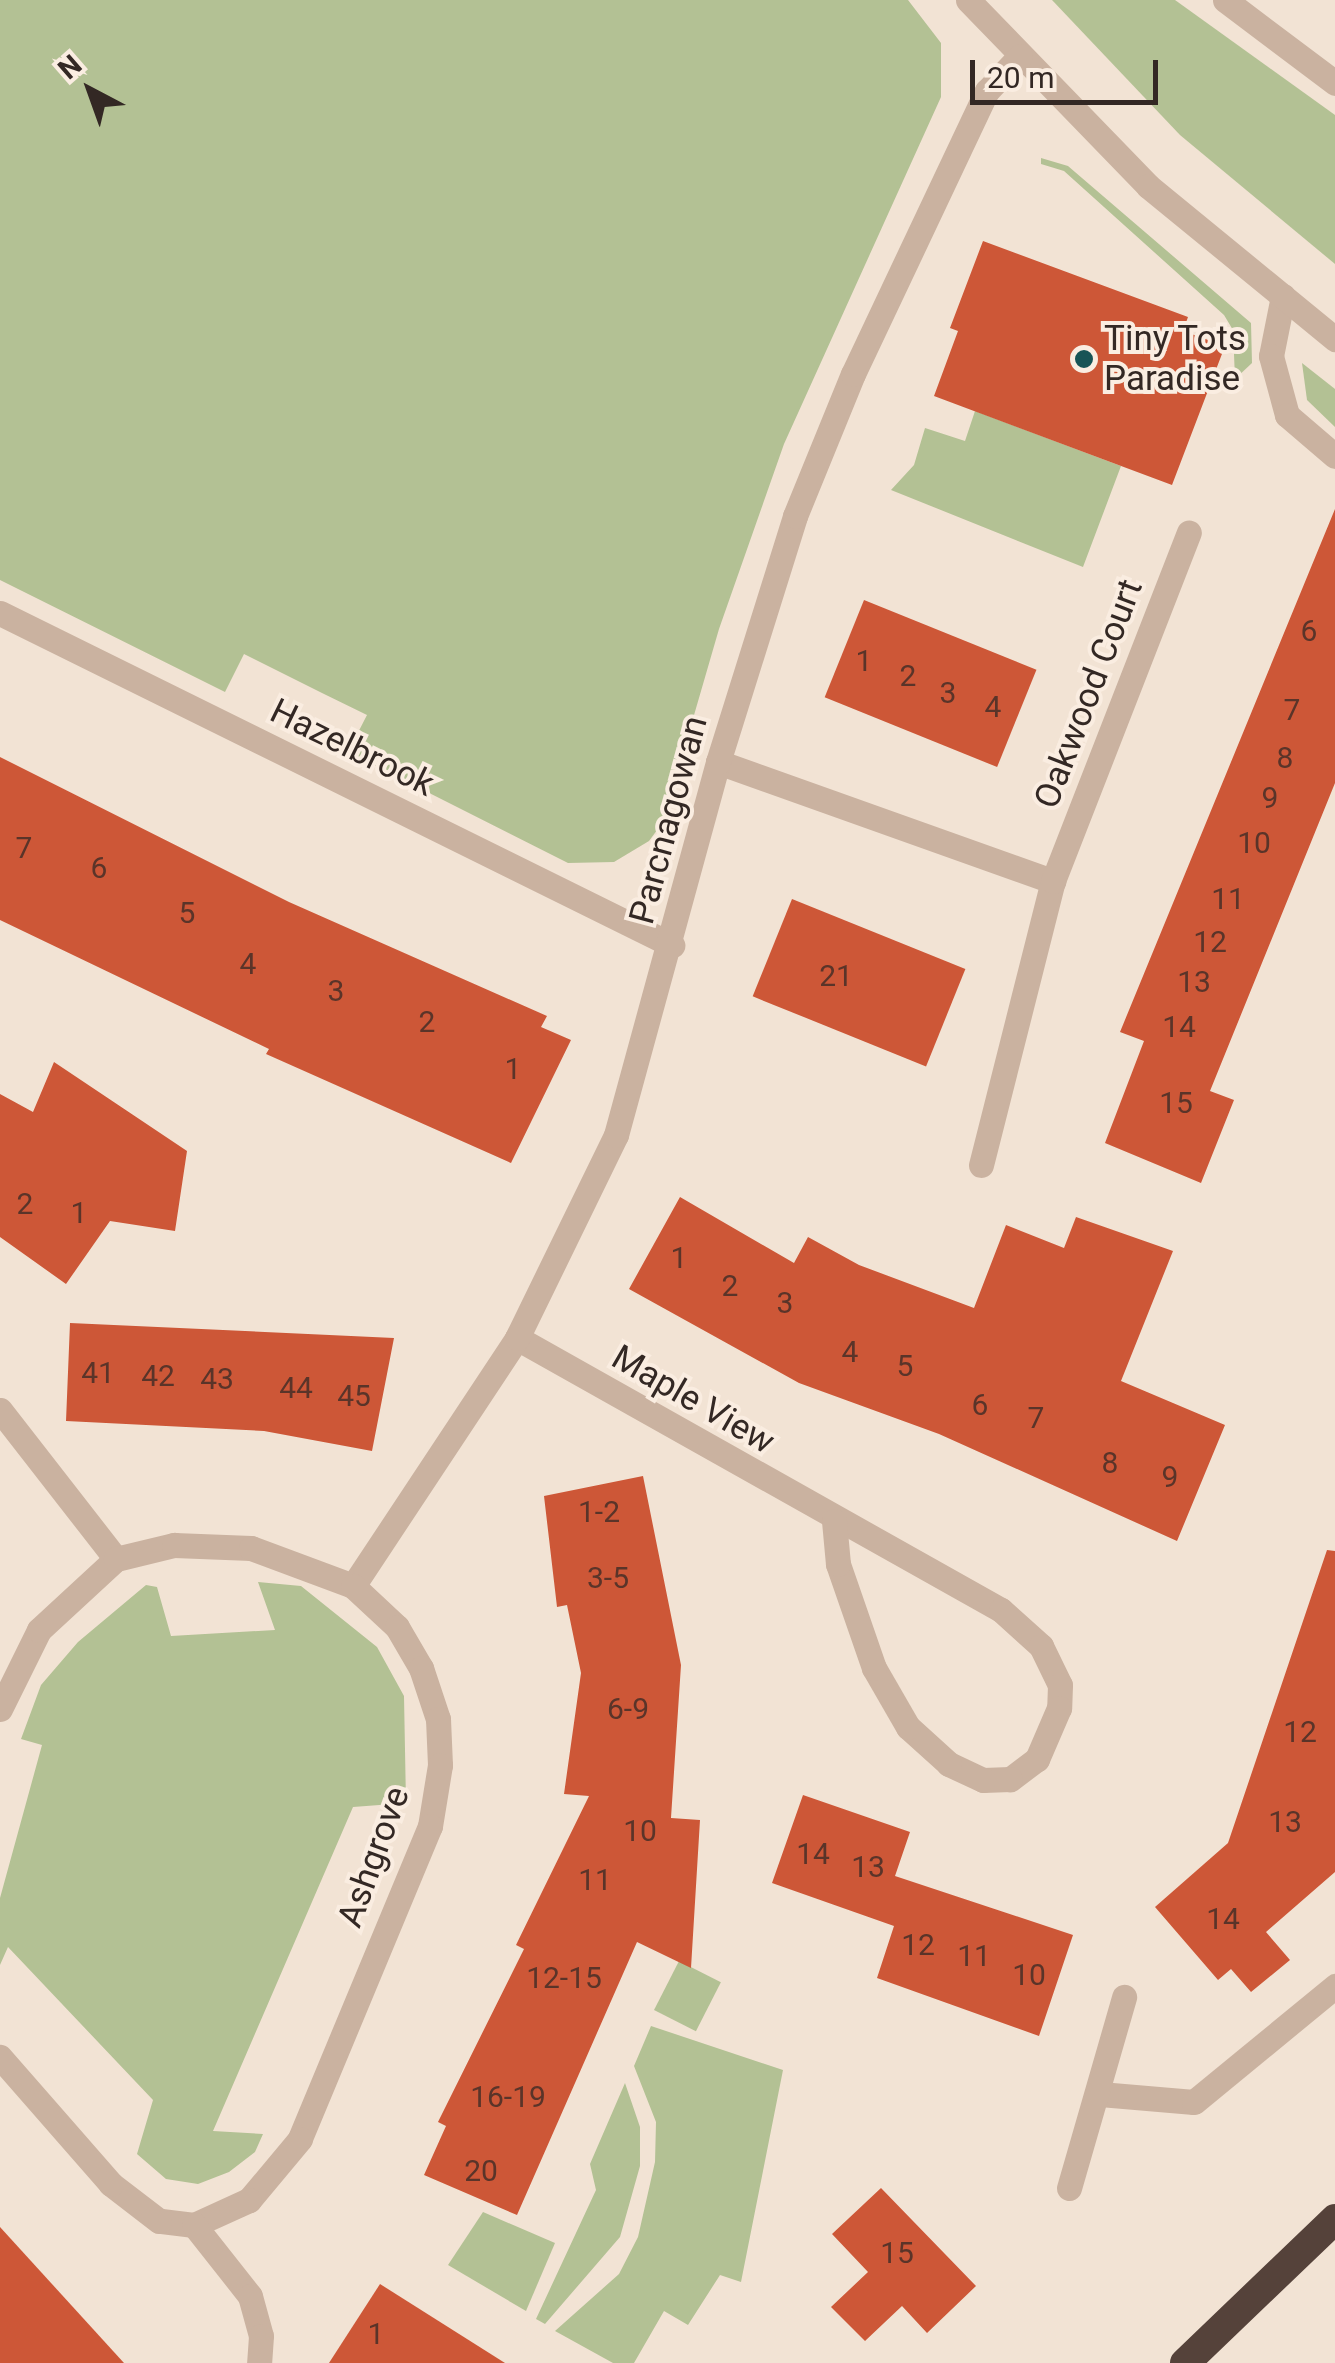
<!DOCTYPE html>
<style>
body{margin:0}
#map{position:relative;width:1335px;height:2363px;overflow:hidden;background:#f2e3d4;font-family:Roboto,sans-serif}
div>[style]{position:absolute}
.green>*{inset:0;background:#b3c194;transform-origin:0 0}
.building>*{inset:0;background:#cd5737;transform-origin:0 0}
.lane>*{height:25px;margin:-12.5px;padding:0 12.5px;transform-origin:12.5px;border-radius:12.5px;background:#cab2a0}
.street>*{height:25px;margin:-12.5px;padding:0 12.5px;transform-origin:12.5px;border-radius:12.5px;background:#cab2a0}
.highway>*{height:30px;margin:-15px;padding:0 15px;transform-origin:15px;border-radius:15px;background:#55423a}
.dots>*{width:28px;height:28px;translate:-50% -50%;box-sizing:border-box;border:5px solid #faede1;border-radius:50%}
span{translate:-50% -50%;white-space:nowrap;text-align:center;line-height:1.15;-webkit-text-stroke:8px #faede1;paint-order:stroke}
.number-label{font-size:30px;color:#5a3429}
.number-label span{-webkit-text-stroke-width:0}
.poi-label{font-size:35px;color:#332824}
.left{translate:0 -50%;text-align:left}
.street-label{font-size:35px;color:#332824}
.north{position:absolute;left:40px;top:40px;width:100px;height:100px;-webkit-text-stroke:8px #faede1;paint-order:stroke;rotate:319deg;font-size:28px;font-weight:700;line-height:40px;text-align:center;color:#332824}
.north::after{content:'';display:block;margin:auto;width:35px;height:45px;background:#332824;clip-path:polygon(50% 0,100% 100%,50% 72%,0 100%)}
.scale{position:absolute;left:970px;top:60px;width:188px;height:45px;box-sizing:border-box;border:5px solid #332824;border-top:0;padding-left:12px;font-size:30px;line-height:35px;white-space:nowrap;color:#332824;-webkit-text-stroke:8px #faede1;paint-order:stroke}
</style>
<div id="map">
<div class="green">
<i style="clip-path:polygon(0 0,908px 0,941px 43px,941px 97px,784px 444px,719px 629px,663px 822px,649px 841px,614px 862px,568px 863px,348px 752px,367px 715px,322px 693px,244px 654px,225px 692px,0 580px)"></i>
<i style="clip-path:polygon(1052px 0,1175px 0,1335px 115px,1335px 264px,1180px 135px)"></i>
<i style="clip-path:polygon(1041px 158px,1068px 166px,1251px 323px,1252px 363px,1235px 379px,1233px 330px,1224px 315px,1064px 171px,1041px 164px)"></i>
<i style="clip-path:polygon(1302px 363px,1335px 389px,1335px 427px,1307px 400px)"></i>
<i style="clip-path:polygon(975px 411px,1121px 466px,1083px 567px,891px 490px,914px 465px,925px 428px,965px 441px)"></i>
<i style="clip-path:polygon(258px 1582px,301px 1586px,377px 1647px,404px 1696px,406px 1803px,353px 1807px,213px 2131px,263px 2134px,255px 2152px,229px 2172px,198px 2184px,166px 2179px,137px 2154px,153px 2100px,8px 1947px,0 1965px,0 1898px,42px 1745px,21px 1739px,41px 1685px,78px 1642px,146px 1585px,157px 1587px,171px 1636px,275px 1630px)"></i>
<i style="left:679px;top:1961px;width:47px;height:55px;rotate:27deg"></i>
<i style="clip-path:polygon(651px 2026px,783px 2070px,741px 2282px,720px 2275px,688px 2325px,664px 2311px,634px 2363px,613px 2363px,555px 2331px,619px 2274px,638px 2237px,655px 2162px,656px 2122px,634px 2066px)"></i>
<i style="clip-path:polygon(625px 2083px,640px 2127px,640px 2166px,620px 2237px,545px 2324px,536px 2319px,596px 2190px,590px 2164px)"></i>
<i style="clip-path:polygon(483px 2212px,555px 2243px,526px 2311px,448px 2265px)"></i>
</div>
<div class="building">
<i style="clip-path:polygon(983px 241px,1188px 317px,1183px 331px,1225px 346px,1172px 485px,934px 396px,958px 331px,950px 328px)"></i>
<i style="clip-path:polygon(1335px 509px,1335px 783px,1210px 1091px,1234px 1100px,1201px 1183px,1105px 1143px,1144px 1041px,1120px 1032px)"></i>
<i style="left:864px;top:600px;width:186px;height:105px;rotate:22deg"></i>
<i style="clip-path:polygon(0 757px,289px 902px,547px 1016px,541px 1027px,571px 1040px,511px 1163px,266px 1054px,269px 1049px,0 920px)"></i>
<i style="left:792px;top:899px;width:187px;height:105px;rotate:22deg"></i>
<i style="clip-path:polygon(54px 1062px,187px 1151px,175px 1231px,110px 1221px,66px 1284px,0 1237px,0 1094px,33px 1112px)"></i>
<i style="clip-path:polygon(680px 1197px,794px 1263px,808px 1237px,859px 1265px,974px 1308px,1006px 1225px,1064px 1248px,1076px 1217px,1173px 1251px,1121px 1381px,1225px 1425px,1177px 1541px,939px 1434px,799px 1383px,629px 1289px)"></i>
<i style="clip-path:polygon(70px 1323px,394px 1338px,372px 1451px,264px 1431px,66px 1421px)"></i>
<i style="clip-path:polygon(643px 1476px,681px 1665px,671px 1818px,700px 1820px,691px 1968px,637px 1942px,517px 2215px,424px 2175px,446px 2126px,438px 2122px,524px 1949px,516px 1945px,589px 1796px,564px 1794px,581px 1673px,567px 1605px,557px 1607px,544px 1496px)"></i>
<i style="clip-path:polygon(1327px 1550px,1335px 1551px,1335px 1872px,1266px 1932px,1290px 1960px,1251px 1992px,1231px 1969px,1218px 1980px,1155px 1907px,1228px 1843px)"></i>
<i style="clip-path:polygon(803px 1795px,910px 1832px,895px 1876px,1073px 1935px,1039px 2036px,877px 1978px,894px 1926px,772px 1883px)"></i>
<i style="clip-path:polygon(881px 2188px,976px 2286px,927px 2333px,902px 2306px,865px 2341px,831px 2307px,868px 2272px,832px 2234px)"></i>
<i style="clip-path:polygon(0 2227px,124px 2363px,0 2363px)"></i>
<i style="clip-path:polygon(380px 2284px,505px 2363px,329px 2363px)"></i>
</div>
<div class="lane">
<i style="left:1283px;top:296px;width:61px;rotate:101.3deg"></i>
<i style="left:1271px;top:356px;width:61px;rotate:74.8deg"></i>
<i style="left:1287px;top:415px;width:63px;rotate:40.5deg"></i>
</div>
<div class="street">
<i style="left:968px;top:0;width:259px;rotate:45.9deg"></i>
<i style="left:1148px;top:186px;width:242px;rotate:39.3deg"></i>
<i style="left:1225px;top:0;width:138px;rotate:37deg"></i>
<i style="left:0;top:613px;width:750px;rotate:26.29deg"></i>
<i style="left:718px;top:762px;width:356px;rotate:19.6deg"></i>
<i style="left:981px;top:1165px;width:293px;rotate:-75.8deg"></i>
<i style="left:1053px;top:881px;width:374px;rotate:-68.7deg"></i>
<i style="left:517px;top:1338px;width:555px;rotate:29.34deg"></i>
<i style="left:1001px;top:1610px;width:54px;rotate:42deg"></i>
<i style="left:1041px;top:1646px;width:43px;rotate:64deg"></i>
<i style="left:1060px;top:1685px;width:23px;rotate:92deg"></i>
<i style="left:1059px;top:1708px;width:56px;rotate:113.3deg"></i>
<i style="left:1037px;top:1759px;width:34px;rotate:143deg"></i>
<i style="left:1010px;top:1779px;width:27px;rotate:178deg"></i>
<i style="left:983px;top:1780px;width:38px;rotate:-155deg"></i>
<i style="left:949px;top:1764px;width:55px;rotate:-137.9deg"></i>
<i style="left:908px;top:1727px;width:68px;rotate:-120deg"></i>
<i style="left:874px;top:1668px;width:110px;rotate:-109.1deg"></i>
<i style="left:838px;top:1564px;width:43px;rotate:-95.3deg"></i>
<i style="left:0;top:1410px;width:189px;rotate:52.1deg"></i>
<i style="left:353px;top:1586px;width:297px;rotate:-56.5deg"></i>
<i style="left:517px;top:1338px;width:226px;rotate:-64deg"></i>
<i style="left:616px;top:1135px;width:387px;rotate:-74.7deg"></i>
<i style="left:718px;top:762px;width:258px;rotate:-72.6deg"></i>
<i style="left:795px;top:516px;width:153px;rotate:-67.8deg"></i>
<i style="left:853px;top:374px;width:313px;rotate:-64.7deg"></i>
<i style="left:987px;top:91px;width:48px;rotate:-46.7deg"></i>
<i style="left:0;top:1709px;width:88px;rotate:-63.7deg"></i>
<i style="left:39px;top:1630px;width:105px;rotate:-42.7deg"></i>
<i style="left:116px;top:1559px;width:60px;rotate:-13.6deg"></i>
<i style="left:174px;top:1545px;width:77px;rotate:2.2deg"></i>
<i style="left:251px;top:1548px;width:109px;rotate:20.4deg"></i>
<i style="left:353px;top:1586px;width:60px;rotate:43deg"></i>
<i style="left:397px;top:1627px;width:48px;rotate:59.7deg"></i>
<i style="left:421px;top:1668px;width:54px;rotate:71.6deg"></i>
<i style="left:438px;top:1719px;width:46px;rotate:87.5deg"></i>
<i style="left:440px;top:1765px;width:62px;rotate:99.3deg"></i>
<i style="left:430px;top:1826px;width:339px;rotate:112.6deg"></i>
<i style="left:300px;top:2139px;width:80px;rotate:129.9deg"></i>
<i style="left:249px;top:2200px;width:60px;rotate:155.6deg"></i>
<i style="left:194px;top:2225px;width:35px;rotate:-173deg"></i>
<i style="left:159px;top:2221px;width:61px;rotate:-142.4deg"></i>
<i style="left:111px;top:2184px;width:169px;rotate:-131.2deg"></i>
<i style="left:1100px;top:2094px;width:94px;rotate:4.9deg"></i>
<i style="left:1194px;top:2102px;width:183px;rotate:-39.4deg"></i>
<i style="left:1069px;top:2188px;width:199px;rotate:-73.9deg"></i>
<i style="left:194px;top:2225px;width:90px;rotate:51.7deg"></i>
<i style="left:250px;top:2296px;width:41px;rotate:74.6deg"></i>
<i style="left:261px;top:2336px;width:27px;rotate:94deg"></i>
</div>
<div class="highway">
<i style="left:1185px;top:2363px;width:208px;rotate:-43.8deg"></i>
</div>
<div class="dots">
<i style="left:1084px;top:359px;background:#185456"></i>
</div>
<div class="number-label">
<span style="left:1309px;top:631px">6</span>
<span style="left:864px;top:661px">1</span>
<span style="left:908px;top:676px">2</span>
<span style="left:948px;top:693px">3</span>
<span style="left:993px;top:707px">4</span>
<span style="left:1292px;top:710px">7</span>
<span style="left:1285px;top:758px">8</span>
<span style="left:1270px;top:798px">9</span>
<span style="left:1254px;top:843px">10</span>
<span style="left:24px;top:848px">7</span>
<span style="left:99px;top:868px">6</span>
<span style="left:1228px;top:899px">11</span>
<span style="left:187px;top:913px">5</span>
<span style="left:1210px;top:942px">12</span>
<span style="left:248px;top:964px">4</span>
<span style="left:836px;top:976px">21</span>
<span style="left:1194px;top:982px">13</span>
<span style="left:336px;top:991px">3</span>
<span style="left:427px;top:1022px">2</span>
<span style="left:1179px;top:1027px">14</span>
<span style="left:513px;top:1069px">1</span>
<span style="left:1176px;top:1103px">15</span>
<span style="left:25px;top:1204px">2</span>
<span style="left:79px;top:1213px">1</span>
<span style="left:679px;top:1258px">1</span>
<span style="left:730px;top:1286px">2</span>
<span style="left:785px;top:1303px">3</span>
<span style="left:850px;top:1352px">4</span>
<span style="left:905px;top:1366px">5</span>
<span style="left:98px;top:1373px">41</span>
<span style="left:158px;top:1376px">42</span>
<span style="left:217px;top:1379px">43</span>
<span style="left:296px;top:1388px">44</span>
<span style="left:354px;top:1396px">45</span>
<span style="left:980px;top:1405px">6</span>
<span style="left:1036px;top:1418px">7</span>
<span style="left:1110px;top:1463px">8</span>
<span style="left:1170px;top:1477px">9</span>
<span style="left:599px;top:1512px">1-2</span>
<span style="left:608px;top:1578px">3-5</span>
<span style="left:628px;top:1709px">6-9</span>
<span style="left:1300px;top:1732px">12</span>
<span style="left:1285px;top:1822px">13</span>
<span style="left:640px;top:1831px">10</span>
<span style="left:813px;top:1854px">14</span>
<span style="left:868px;top:1867px">13</span>
<span style="left:595px;top:1880px">11</span>
<span style="left:1223px;top:1919px">14</span>
<span style="left:918px;top:1945px">12</span>
<span style="left:974px;top:1956px">11</span>
<span style="left:1029px;top:1975px">10</span>
<span style="left:564px;top:1978px">12-15</span>
<span style="left:508px;top:2097px">16-19</span>
<span style="left:481px;top:2171px">20</span>
<span style="left:897px;top:2253px">15</span>
<span style="left:376px;top:2334px">1</span>
</div>
<div class="poi-label">
<span class="left" style="left:1104px;top:359px">Tiny Tots<br>Paradise</span>
</div>
<div class="street-label">
<span style="left:1089px;top:694px;rotate:-69deg">Oakwood Court</span>
<span style="left:352px;top:748px;rotate:26deg">Hazelbrook</span>
<span style="left:669px;top:820px;rotate:-75deg">Parcnagowan</span>
<span style="left:693px;top:1400px;rotate:30deg">Maple View</span>
<span style="left:374px;top:1857px;rotate:-70deg">Ashgrove</span>
</div>
<div class="north">N</div>
<div class="scale">20 m</div>
</div>
